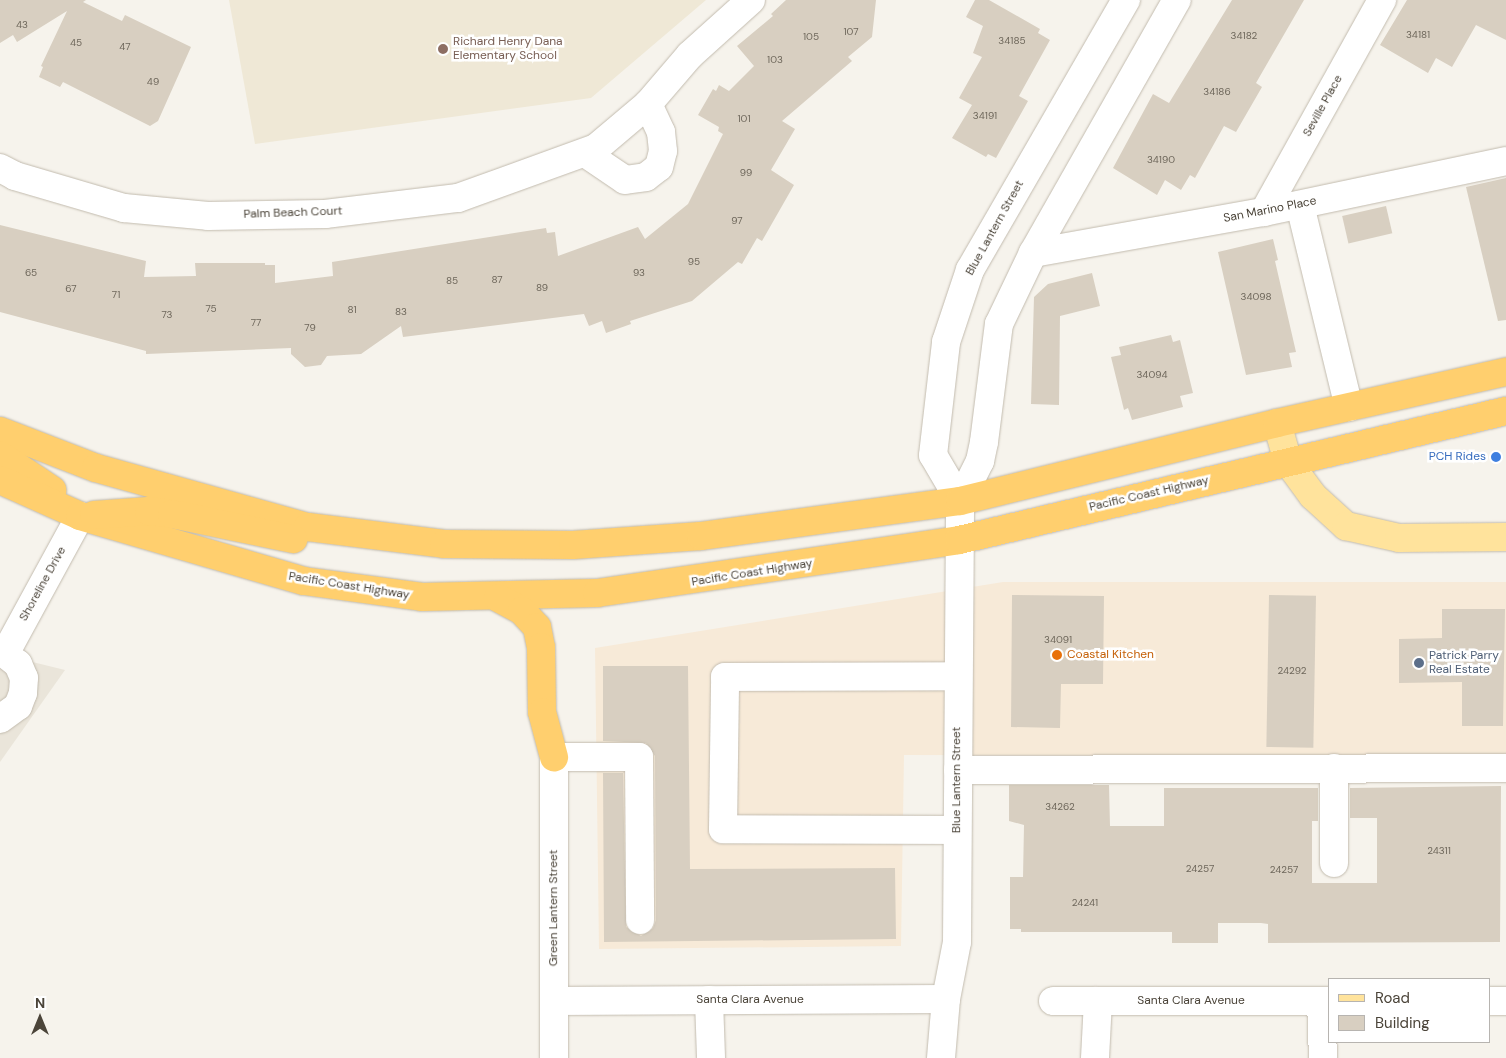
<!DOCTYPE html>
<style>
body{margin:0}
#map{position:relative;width:1506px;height:1058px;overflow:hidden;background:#f6f3ec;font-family:"DM Sans",sans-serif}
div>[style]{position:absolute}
.residential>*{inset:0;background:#eae5da}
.commercial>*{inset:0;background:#f7ead8}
.education>*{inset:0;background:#efe8d6}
.building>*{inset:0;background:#d8cfc1;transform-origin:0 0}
.roads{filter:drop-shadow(0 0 1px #c2bbae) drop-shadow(0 0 1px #c2bbae)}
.minor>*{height:28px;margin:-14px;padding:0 14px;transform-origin:14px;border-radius:14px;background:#fff}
.major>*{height:28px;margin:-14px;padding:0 14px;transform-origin:14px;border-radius:14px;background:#ffe39c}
.highway>*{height:28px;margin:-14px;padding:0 14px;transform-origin:14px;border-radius:14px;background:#ffcf6e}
.dots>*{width:14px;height:14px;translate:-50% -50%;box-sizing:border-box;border:2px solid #fff;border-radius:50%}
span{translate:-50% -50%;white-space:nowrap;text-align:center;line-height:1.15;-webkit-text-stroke:5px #fff;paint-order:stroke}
.number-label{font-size:10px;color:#6e675b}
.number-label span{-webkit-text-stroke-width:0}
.education-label{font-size:12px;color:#785e54}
.left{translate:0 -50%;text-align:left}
.street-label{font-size:12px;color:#4b4439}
.shop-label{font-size:12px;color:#366cbe}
.right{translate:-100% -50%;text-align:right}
.food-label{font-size:12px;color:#c56008}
.service-label{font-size:12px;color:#4e5e75}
.legend{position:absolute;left:1328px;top:978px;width:162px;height:65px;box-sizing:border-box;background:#fff;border:1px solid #b7b4b0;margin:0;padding:6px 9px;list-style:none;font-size:15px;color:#4b4439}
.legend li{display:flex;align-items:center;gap:10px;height:25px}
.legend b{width:25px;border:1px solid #b7b4b0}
.north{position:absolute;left:15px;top:993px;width:50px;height:50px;-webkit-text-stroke:4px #fff;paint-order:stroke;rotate:0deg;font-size:14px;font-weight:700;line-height:20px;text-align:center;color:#4b4439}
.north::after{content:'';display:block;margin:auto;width:18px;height:22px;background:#4b4439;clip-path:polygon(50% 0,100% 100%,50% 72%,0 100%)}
</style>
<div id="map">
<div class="residential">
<i style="clip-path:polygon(0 654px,65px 670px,0 762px)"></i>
</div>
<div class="commercial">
<i style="clip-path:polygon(1003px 582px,1506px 582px,1506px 756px,904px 755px,901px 946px,599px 949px,595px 648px)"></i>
</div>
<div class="education">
<i style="clip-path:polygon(229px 0,706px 0,591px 98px,255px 144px)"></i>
</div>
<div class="building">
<i style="clip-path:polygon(0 0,86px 0,83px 2px,122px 21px,125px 15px,191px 47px,158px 121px,150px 126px,63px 82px,60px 87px,39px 77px,43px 67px,41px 66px,67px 11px,17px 42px,13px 35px,0 43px)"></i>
<i style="clip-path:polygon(786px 0,876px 0,872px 37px,848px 57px,852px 61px,782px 121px,795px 129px,771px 170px,794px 185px,762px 241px,757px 238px,742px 264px,738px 262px,692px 301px,630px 321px,631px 324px,606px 333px,602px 321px,589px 326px,584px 314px,403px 337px,401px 326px,361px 354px,327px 356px,321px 365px,305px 367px,291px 354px,291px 348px,146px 354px,146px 351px,0 312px,0 225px,146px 261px,144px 277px,196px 276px,195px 263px,265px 263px,265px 265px,275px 265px,275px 283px,333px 276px,332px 262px,546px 228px,547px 233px,555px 232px,558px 256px,638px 227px,645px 239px,688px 204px,723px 134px,718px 131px,719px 127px,698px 115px,713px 89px,716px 91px,719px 85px,729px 91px,754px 66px,737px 46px,773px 16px,771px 14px)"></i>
<i style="clip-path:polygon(975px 0,989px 0,1040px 29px,1038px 33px,1050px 40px,1019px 96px,1028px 101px,996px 158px,988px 154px,986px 157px,952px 138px,972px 105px,959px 98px,982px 57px,973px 53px,983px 26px,966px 17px)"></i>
<i style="clip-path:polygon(1232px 0,1304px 0,1256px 83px,1262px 87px,1236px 132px,1224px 126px,1195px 178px,1190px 175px,1181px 190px,1165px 180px,1157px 195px,1113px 168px,1153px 94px,1169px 103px)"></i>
<i style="clip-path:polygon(1407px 0,1506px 0,1506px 40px,1476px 25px,1452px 67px,1436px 58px,1428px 73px,1380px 45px)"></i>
<i style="clip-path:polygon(1506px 178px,1506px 320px,1498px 321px,1466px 187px)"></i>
<i style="left:1386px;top:206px;width:28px;height:45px;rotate:77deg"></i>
<i style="clip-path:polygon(1273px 239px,1278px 260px,1275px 261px,1296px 352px,1289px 353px,1292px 367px,1246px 375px,1218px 252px)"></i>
<i style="clip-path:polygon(1092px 273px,1100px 306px,1060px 316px,1059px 405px,1031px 404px,1034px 297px,1048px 284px)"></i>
<i style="clip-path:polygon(1171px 335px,1173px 342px,1180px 340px,1193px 393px,1180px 396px,1183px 407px,1132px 420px,1128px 408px,1124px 410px,1111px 357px,1121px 355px,1119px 347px)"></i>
<i style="clip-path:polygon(1012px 595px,1104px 596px,1103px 684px,1061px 684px,1060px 728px,1011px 727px)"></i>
<i style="left:1269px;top:595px;width:47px;height:152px;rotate:1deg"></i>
<i style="clip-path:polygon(1442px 609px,1505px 609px,1503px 726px,1462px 726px,1462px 682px,1399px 683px,1399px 639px,1442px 638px)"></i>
<i style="clip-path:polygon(603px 666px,688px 666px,690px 869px,895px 868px,896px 939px,604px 942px,603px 773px,623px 773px,626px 927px,641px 936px,653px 928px,656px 920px,655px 756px,646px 743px,603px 741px)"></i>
<i style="clip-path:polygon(1009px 785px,1109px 785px,1110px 826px,1164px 826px,1164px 788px,1318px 788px,1318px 821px,1312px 821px,1312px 883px,1377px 883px,1377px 818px,1350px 818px,1350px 788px,1501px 786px,1500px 942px,1268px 943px,1268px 924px,1261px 923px,1218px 923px,1218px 943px,1172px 943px,1172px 932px,1021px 932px,1021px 929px,1010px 929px,1010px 877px,1023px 877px,1024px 825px,1009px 821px)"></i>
</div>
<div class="roads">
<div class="minor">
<i style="left:585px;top:153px;width:48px;rotate:34deg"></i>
<i style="left:625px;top:180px;width:21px;rotate:-8deg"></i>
<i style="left:646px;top:177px;width:16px;rotate:-38deg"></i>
<i style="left:659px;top:167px;width:16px;rotate:-76deg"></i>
<i style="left:663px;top:151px;width:19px;rotate:-96deg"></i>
<i style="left:661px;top:132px;width:31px;rotate:-115deg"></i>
<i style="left:0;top:168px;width:17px;rotate:28deg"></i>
<i style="left:15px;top:176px;width:114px;rotate:16.4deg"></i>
<i style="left:124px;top:208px;width:84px;rotate:5.4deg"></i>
<i style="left:208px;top:216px;width:117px;rotate:-1deg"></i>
<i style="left:325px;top:214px;width:134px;rotate:-6.9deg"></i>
<i style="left:458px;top:198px;width:147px;rotate:-19.9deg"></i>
<i style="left:596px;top:148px;width:68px;rotate:-40.2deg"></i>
<i style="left:648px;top:104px;width:65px;rotate:-49.4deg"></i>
<i style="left:690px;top:55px;width:82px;rotate:-42deg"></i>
<i style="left:1300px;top:205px;width:208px;rotate:76.4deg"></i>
<i style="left:1264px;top:212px;width:243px;rotate:-60.9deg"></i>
<i style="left:1033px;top:253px;width:235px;rotate:-10.1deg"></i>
<i style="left:1264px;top:212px;width:247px;rotate:-11.9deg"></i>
<i style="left:960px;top:501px;width:53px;rotate:-120.4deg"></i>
<i style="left:933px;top:455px;width:114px;rotate:-83.4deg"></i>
<i style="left:946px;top:342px;width:76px;rotate:-71.6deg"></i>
<i style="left:970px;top:270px;width:312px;rotate:-60deg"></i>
<i style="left:0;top:650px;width:23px;rotate:38deg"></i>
<i style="left:18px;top:664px;width:15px;rotate:67deg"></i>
<i style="left:24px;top:678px;width:15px;rotate:94deg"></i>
<i style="left:23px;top:693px;width:14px;rotate:111deg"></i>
<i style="left:18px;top:706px;width:22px;rotate:144deg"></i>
<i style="left:6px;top:652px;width:155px;rotate:-61.4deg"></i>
<i style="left:1334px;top:768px;width:95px;rotate:90deg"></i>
<i style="left:958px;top:770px;width:548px;rotate:-0.21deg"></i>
<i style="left:957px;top:830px;width:234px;rotate:-179.8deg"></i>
<i style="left:723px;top:829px;width:152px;rotate:-89.2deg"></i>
<i style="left:725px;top:677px;width:233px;rotate:-0.2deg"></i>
<i style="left:709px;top:1000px;width:58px;rotate:88deg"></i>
<i style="left:554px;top:1001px;width:392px;rotate:-0.3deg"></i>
<i style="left:1053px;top:1001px;width:277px"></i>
<i style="left:1321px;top:1001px;width:57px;rotate:88deg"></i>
<i style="left:1490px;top:1001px;width:16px"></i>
<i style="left:554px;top:1058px;width:301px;rotate:-90deg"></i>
<i style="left:554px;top:757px;width:85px"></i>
<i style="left:639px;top:757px;width:163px;rotate:89.6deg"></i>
<i style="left:941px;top:1058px;width:59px;rotate:-85.2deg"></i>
<i style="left:946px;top:999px;width:58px;rotate:-79.1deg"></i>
<i style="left:957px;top:942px;width:441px;rotate:-89.6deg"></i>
<i style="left:960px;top:501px;width:45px;rotate:-63.4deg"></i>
<i style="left:980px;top:461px;width:19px;rotate:-78deg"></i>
<i style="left:984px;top:442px;width:119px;rotate:-82.8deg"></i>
<i style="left:999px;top:324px;width:79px;rotate:-64.4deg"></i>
<i style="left:1033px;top:253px;width:291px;rotate:-60.4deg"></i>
<i style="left:1095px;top:1058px;width:57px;rotate:-87deg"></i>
</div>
<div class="major">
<i style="left:1277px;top:423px;width:41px;rotate:74.2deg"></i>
<i style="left:1288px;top:462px;width:42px;rotate:53.7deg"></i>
<i style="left:1313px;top:496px;width:45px;rotate:42.3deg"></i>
<i style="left:1346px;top:526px;width:54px;rotate:12.8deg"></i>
<i style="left:1399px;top:538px;width:107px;rotate:-0.5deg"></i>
</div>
<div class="highway">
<i style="left:0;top:431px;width:103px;rotate:21.1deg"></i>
<i style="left:96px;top:468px;width:220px;rotate:15.6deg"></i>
<i style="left:308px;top:527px;width:137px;rotate:7.1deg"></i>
<i style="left:444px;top:544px;width:129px;rotate:0.4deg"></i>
<i style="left:573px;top:545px;width:128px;rotate:-4deg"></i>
<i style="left:701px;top:536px;width:261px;rotate:-7.7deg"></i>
<i style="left:960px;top:501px;width:326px;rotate:-13.8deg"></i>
<i style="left:1277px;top:423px;width:235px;rotate:-12.6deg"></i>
<i style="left:0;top:455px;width:63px;rotate:33.9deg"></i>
<i style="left:0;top:480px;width:88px;rotate:24.2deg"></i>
<i style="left:80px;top:516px;width:233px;rotate:16.2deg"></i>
<i style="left:304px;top:581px;width:119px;rotate:7.7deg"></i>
<i style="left:422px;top:597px;width:175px;rotate:-1.3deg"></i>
<i style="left:597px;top:593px;width:366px;rotate:-8.3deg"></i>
<i style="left:959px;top:540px;width:562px;rotate:-13.27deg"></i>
<i style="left:94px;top:515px;width:55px;rotate:-4.2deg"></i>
<i style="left:149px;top:511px;width:23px;rotate:7deg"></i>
<i style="left:172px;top:514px;width:124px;rotate:11.7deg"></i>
<i style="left:498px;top:598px;width:27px;rotate:28deg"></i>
<i style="left:522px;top:611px;width:22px;rotate:47deg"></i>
<i style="left:537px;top:627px;width:20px;rotate:79deg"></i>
<i style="left:541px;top:647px;width:65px;rotate:89.1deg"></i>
<i style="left:542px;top:712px;width:47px;rotate:75.1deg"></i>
</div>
</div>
<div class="dots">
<i style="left:443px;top:49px;background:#8d6e63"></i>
<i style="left:1496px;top:457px;background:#3f7fe0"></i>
<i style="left:1057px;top:655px;background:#e8710a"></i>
<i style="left:1419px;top:663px;background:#5c6f8a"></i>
</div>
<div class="number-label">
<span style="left:22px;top:25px">43</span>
<span style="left:851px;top:32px">107</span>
<span style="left:1418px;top:35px">34181</span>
<span style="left:1244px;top:36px">34182</span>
<span style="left:811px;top:37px">105</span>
<span style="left:1012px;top:41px">34185</span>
<span style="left:76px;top:43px">45</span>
<span style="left:125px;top:47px">47</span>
<span style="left:775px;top:60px">103</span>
<span style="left:153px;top:82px">49</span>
<span style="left:1217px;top:92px">34186</span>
<span style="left:985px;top:116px">34191</span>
<span style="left:744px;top:119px">101</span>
<span style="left:1161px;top:160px">34190</span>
<span style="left:746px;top:173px">99</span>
<span style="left:737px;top:221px">97</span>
<span style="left:694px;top:262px">95</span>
<span style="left:31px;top:273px">65</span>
<span style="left:639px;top:273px">93</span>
<span style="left:497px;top:280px">87</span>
<span style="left:452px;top:281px">85</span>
<span style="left:542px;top:288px">89</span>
<span style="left:71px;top:289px">67</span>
<span style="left:116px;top:295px">71</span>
<span style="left:1256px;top:297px">34098</span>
<span style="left:211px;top:309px">75</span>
<span style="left:352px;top:310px">81</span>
<span style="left:401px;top:312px">83</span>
<span style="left:167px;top:315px">73</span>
<span style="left:256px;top:323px">77</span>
<span style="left:310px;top:328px">79</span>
<span style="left:1152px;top:375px">34094</span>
<span style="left:1058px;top:640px">34091</span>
<span style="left:1292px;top:671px">24292</span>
<span style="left:1060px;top:807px">34262</span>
<span style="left:1439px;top:851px">24311</span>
<span style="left:1200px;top:869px">24257</span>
<span style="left:1284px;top:870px">24257</span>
<span style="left:1085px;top:903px">24241</span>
</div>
<div class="education-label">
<span class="left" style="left:453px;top:49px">Richard Henry Dana<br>Elementary School</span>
</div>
<div class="street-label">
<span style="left:1323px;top:106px;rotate:-61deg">Seville Place</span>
<span style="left:1270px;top:210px;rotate:-11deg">San Marino Place</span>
<span style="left:293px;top:213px;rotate:-2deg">Palm Beach Court</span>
<span style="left:995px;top:228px;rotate:-61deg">Blue Lantern Street</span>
<span style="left:1149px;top:494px;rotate:-13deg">Pacific Coast Highway</span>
<span style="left:752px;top:573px;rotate:-9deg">Pacific Coast Highway</span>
<span style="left:43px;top:584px;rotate:-61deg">Shoreline Drive</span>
<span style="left:349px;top:586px;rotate:9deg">Pacific Coast Highway</span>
<span style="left:957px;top:780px;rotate:-90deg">Blue Lantern Street</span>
<span style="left:554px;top:908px;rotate:-90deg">Green Lantern Street</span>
<span style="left:750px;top:1000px">Santa Clara Avenue</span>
<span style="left:1191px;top:1001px">Santa Clara Avenue</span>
</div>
<div class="shop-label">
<span class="right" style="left:1486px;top:457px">PCH Rides</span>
</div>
<div class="food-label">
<span class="left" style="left:1067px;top:655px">Coastal Kitchen</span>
</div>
<div class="service-label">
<span class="left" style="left:1429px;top:663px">Patrick Parry<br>Real Estate</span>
</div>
<ul class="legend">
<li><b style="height:6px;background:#ffe39c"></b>Road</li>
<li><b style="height:14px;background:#d8cfc1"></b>Building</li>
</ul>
<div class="north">N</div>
</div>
